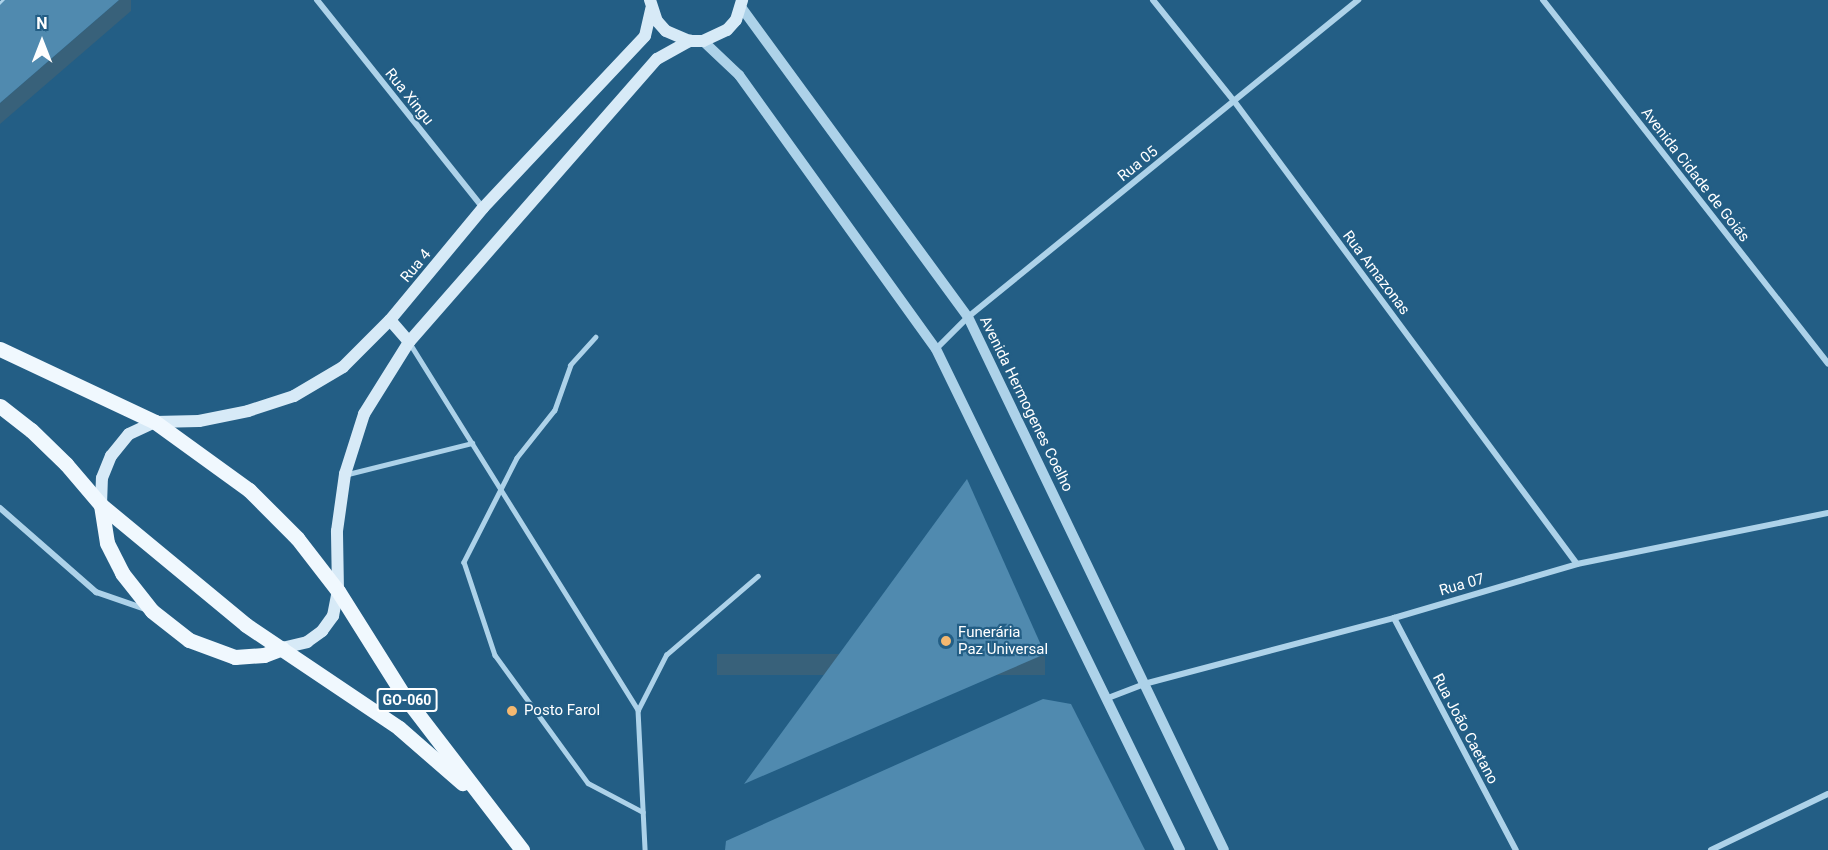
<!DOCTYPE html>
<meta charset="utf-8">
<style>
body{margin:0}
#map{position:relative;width:1828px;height:850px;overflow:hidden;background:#235e85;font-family:Roboto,sans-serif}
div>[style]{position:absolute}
.service>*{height:4.5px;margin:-2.25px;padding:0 2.25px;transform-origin:2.25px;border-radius:2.25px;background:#add2e9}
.minor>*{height:6px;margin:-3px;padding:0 3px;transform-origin:3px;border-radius:3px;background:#add2e9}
.tertiary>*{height:10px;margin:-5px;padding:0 5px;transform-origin:5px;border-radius:5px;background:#add2e9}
.secondary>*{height:12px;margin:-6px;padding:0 6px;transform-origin:6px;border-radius:6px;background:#d7eaf7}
.primary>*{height:15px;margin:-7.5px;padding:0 7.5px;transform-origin:7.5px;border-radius:7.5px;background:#f0f8fe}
.shaded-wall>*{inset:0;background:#38617a;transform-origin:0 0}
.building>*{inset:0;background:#508aaf}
.dots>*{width:16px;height:16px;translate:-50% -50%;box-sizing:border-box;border:3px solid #235e85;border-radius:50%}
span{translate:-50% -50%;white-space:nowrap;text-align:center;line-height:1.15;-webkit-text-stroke:4.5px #235e85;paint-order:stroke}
.shield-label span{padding:2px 4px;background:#235e85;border:2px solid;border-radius:4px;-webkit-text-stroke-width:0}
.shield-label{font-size:14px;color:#fff;font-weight:700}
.street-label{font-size:15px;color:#fff}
.poi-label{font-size:15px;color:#fff}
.left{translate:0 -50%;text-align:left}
.north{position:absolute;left:12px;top:12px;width:60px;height:60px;-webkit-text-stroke:4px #235e85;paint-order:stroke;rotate:0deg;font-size:16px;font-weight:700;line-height:24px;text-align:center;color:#fff}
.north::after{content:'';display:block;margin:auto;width:21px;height:27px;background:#fff;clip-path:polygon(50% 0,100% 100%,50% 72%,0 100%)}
</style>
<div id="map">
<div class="service">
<i style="left:596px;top:337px;width:38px;rotate:132deg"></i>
<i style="left:571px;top:365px;width:48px;rotate:109.6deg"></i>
<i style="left:555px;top:410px;width:61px;rotate:128.4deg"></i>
<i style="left:517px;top:458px;width:117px;rotate:117deg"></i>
<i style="left:464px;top:562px;width:98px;rotate:71.6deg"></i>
<i style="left:495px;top:655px;width:158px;rotate:54deg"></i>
<i style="left:588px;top:783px;width:62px;rotate:27.8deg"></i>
<i style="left:411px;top:345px;width:430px;rotate:58.1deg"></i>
<i style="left:638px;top:710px;width:140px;rotate:87.1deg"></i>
<i style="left:348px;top:474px;width:128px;rotate:-14deg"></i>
<i style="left:638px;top:710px;width:62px;rotate:-63deg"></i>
<i style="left:666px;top:655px;width:121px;rotate:-40.7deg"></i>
</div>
<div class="minor">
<i style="left:317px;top:0;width:266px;rotate:51.4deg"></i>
<i style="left:1153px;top:0;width:129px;rotate:51.3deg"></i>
<i style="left:1234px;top:101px;width:576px;rotate:53.47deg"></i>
<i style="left:1543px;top:0;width:462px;rotate:51.9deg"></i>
<i style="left:0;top:5px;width:8px;rotate:-40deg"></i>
<i style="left:936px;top:349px;width:45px;rotate:-45deg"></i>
<i style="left:968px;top:317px;width:503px;rotate:-39.1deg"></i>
<i style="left:0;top:508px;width:128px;rotate:41.2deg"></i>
<i style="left:96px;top:592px;width:52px;rotate:19.1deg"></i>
<i style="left:1394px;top:618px;width:262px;rotate:62.3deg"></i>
<i style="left:1108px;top:698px;width:39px;rotate:-21deg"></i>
<i style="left:1144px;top:684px;width:259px;rotate:-14.8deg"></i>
<i style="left:1394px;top:618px;width:191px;rotate:-16.4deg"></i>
<i style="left:1577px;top:564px;width:256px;rotate:-11.5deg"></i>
<i style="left:1711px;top:850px;width:130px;rotate:-25.6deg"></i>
</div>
<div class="tertiary">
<i style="left:741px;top:7px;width:384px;rotate:53.8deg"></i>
<i style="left:968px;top:317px;width:591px;rotate:64.35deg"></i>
<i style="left:703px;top:41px;width:50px;rotate:43.4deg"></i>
<i style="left:739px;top:75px;width:337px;rotate:54.3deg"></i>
<i style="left:936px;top:349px;width:557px;rotate:64.03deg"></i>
</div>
<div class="secondary">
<i style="left:650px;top:0;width:22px;rotate:72deg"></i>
<i style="left:657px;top:21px;width:13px;rotate:48deg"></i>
<i style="left:666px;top:31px;width:26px;rotate:23deg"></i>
<i style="left:690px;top:41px;width:13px"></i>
<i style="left:703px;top:41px;width:26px;rotate:-25deg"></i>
<i style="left:727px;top:30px;width:13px;rotate:-48deg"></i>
<i style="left:736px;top:20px;width:21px;rotate:-73deg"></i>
<i style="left:390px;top:320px;width:29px;rotate:49deg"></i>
<i style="left:101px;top:505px;width:27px;rotate:-88deg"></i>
<i style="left:102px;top:478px;width:24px;rotate:-68deg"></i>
<i style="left:111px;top:456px;width:28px;rotate:-51deg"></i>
<i style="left:129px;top:434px;width:29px;rotate:-25deg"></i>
<i style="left:155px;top:422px;width:44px;rotate:-1.3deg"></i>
<i style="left:199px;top:421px;width:50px;rotate:-11.5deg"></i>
<i style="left:248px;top:411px;width:48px;rotate:-18.1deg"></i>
<i style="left:294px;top:396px;width:57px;rotate:-30.6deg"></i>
<i style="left:343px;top:367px;width:66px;rotate:-45deg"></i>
<i style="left:390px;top:320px;width:146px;rotate:-50.3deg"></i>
<i style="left:483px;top:208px;width:236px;rotate:-46.7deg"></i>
<i style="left:645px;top:36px;width:28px;rotate:-77deg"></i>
<i style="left:282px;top:648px;width:26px;rotate:-13deg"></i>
<i style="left:307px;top:642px;width:19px;rotate:-36deg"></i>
<i style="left:322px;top:631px;width:19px;rotate:-54deg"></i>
<i style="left:333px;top:616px;width:25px;rotate:-79deg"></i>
<i style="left:338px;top:591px;width:60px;rotate:-91deg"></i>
<i style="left:337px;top:531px;width:58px;rotate:-82deg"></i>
<i style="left:345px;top:474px;width:63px;rotate:-72.4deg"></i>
<i style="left:364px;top:414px;width:85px;rotate:-58deg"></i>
<i style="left:409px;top:342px;width:376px;rotate:-48.8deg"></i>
<i style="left:657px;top:59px;width:38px;rotate:-29deg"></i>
</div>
<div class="primary">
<i style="left:0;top:349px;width:171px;rotate:25.2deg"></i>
<i style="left:155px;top:422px;width:116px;rotate:35.9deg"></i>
<i style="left:249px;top:490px;width:68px;rotate:45deg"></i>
<i style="left:297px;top:538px;width:67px;rotate:52.3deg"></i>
<i style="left:338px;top:591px;width:124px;rotate:57.8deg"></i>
<i style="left:404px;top:696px;width:194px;rotate:52.5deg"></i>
<i style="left:0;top:406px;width:39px;rotate:38deg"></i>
<i style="left:31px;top:430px;width:49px;rotate:44.2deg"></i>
<i style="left:66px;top:464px;width:54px;rotate:49.5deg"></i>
<i style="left:101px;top:505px;width:188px;rotate:39.6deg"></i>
<i style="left:246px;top:625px;width:184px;rotate:33.9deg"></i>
<i style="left:399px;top:728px;width:84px;rotate:41.1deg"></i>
<i style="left:101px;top:505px;width:38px;rotate:81deg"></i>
<i style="left:107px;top:543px;width:34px;rotate:63deg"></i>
<i style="left:122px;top:573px;width:48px;rotate:51.7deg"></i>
<i style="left:152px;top:611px;width:47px;rotate:38.1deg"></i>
<i style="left:189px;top:640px;width:49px;rotate:20.3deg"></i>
<i style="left:235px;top:657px;width:29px;rotate:-4deg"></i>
<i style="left:264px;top:655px;width:19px;rotate:-21deg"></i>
</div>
<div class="shaded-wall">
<i style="clip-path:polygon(119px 0,131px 0,131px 11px,0 124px,0 103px)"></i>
<i style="left:1045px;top:654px;width:21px;height:328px;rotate:90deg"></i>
</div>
<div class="building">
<i style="clip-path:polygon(5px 0,119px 0,0 103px,0 5px)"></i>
<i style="clip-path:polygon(967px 479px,1045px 654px,744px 784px)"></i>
<i style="clip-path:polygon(1043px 699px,1071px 704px,1145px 850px,725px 850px,726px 841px)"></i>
</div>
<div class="dots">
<i style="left:946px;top:641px;background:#f4b870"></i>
<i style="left:512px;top:711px;background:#f4b870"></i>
</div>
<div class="shield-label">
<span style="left:407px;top:700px">GO-060</span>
</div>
<div class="street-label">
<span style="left:409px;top:97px;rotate:51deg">Rua Xingu</span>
<span style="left:1138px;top:164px;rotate:-39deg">Rua 05</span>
<span style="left:1695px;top:175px;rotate:52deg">Avenida Cidade de Goiás</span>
<span style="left:416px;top:266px;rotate:-50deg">Rua 4</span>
<span style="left:1376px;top:273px;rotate:53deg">Rua Amazonas</span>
<span style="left:1026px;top:404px;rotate:64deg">Avenida Hermogenes Coelho</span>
<span style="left:1462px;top:585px;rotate:-16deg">Rua 07</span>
<span style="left:1465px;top:729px;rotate:62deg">Rua João Caetano</span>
</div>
<div class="poi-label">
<span class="left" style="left:958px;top:641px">Funerária<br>Paz Universal</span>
<span class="left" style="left:524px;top:711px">Posto Farol</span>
</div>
<div class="north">N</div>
</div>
